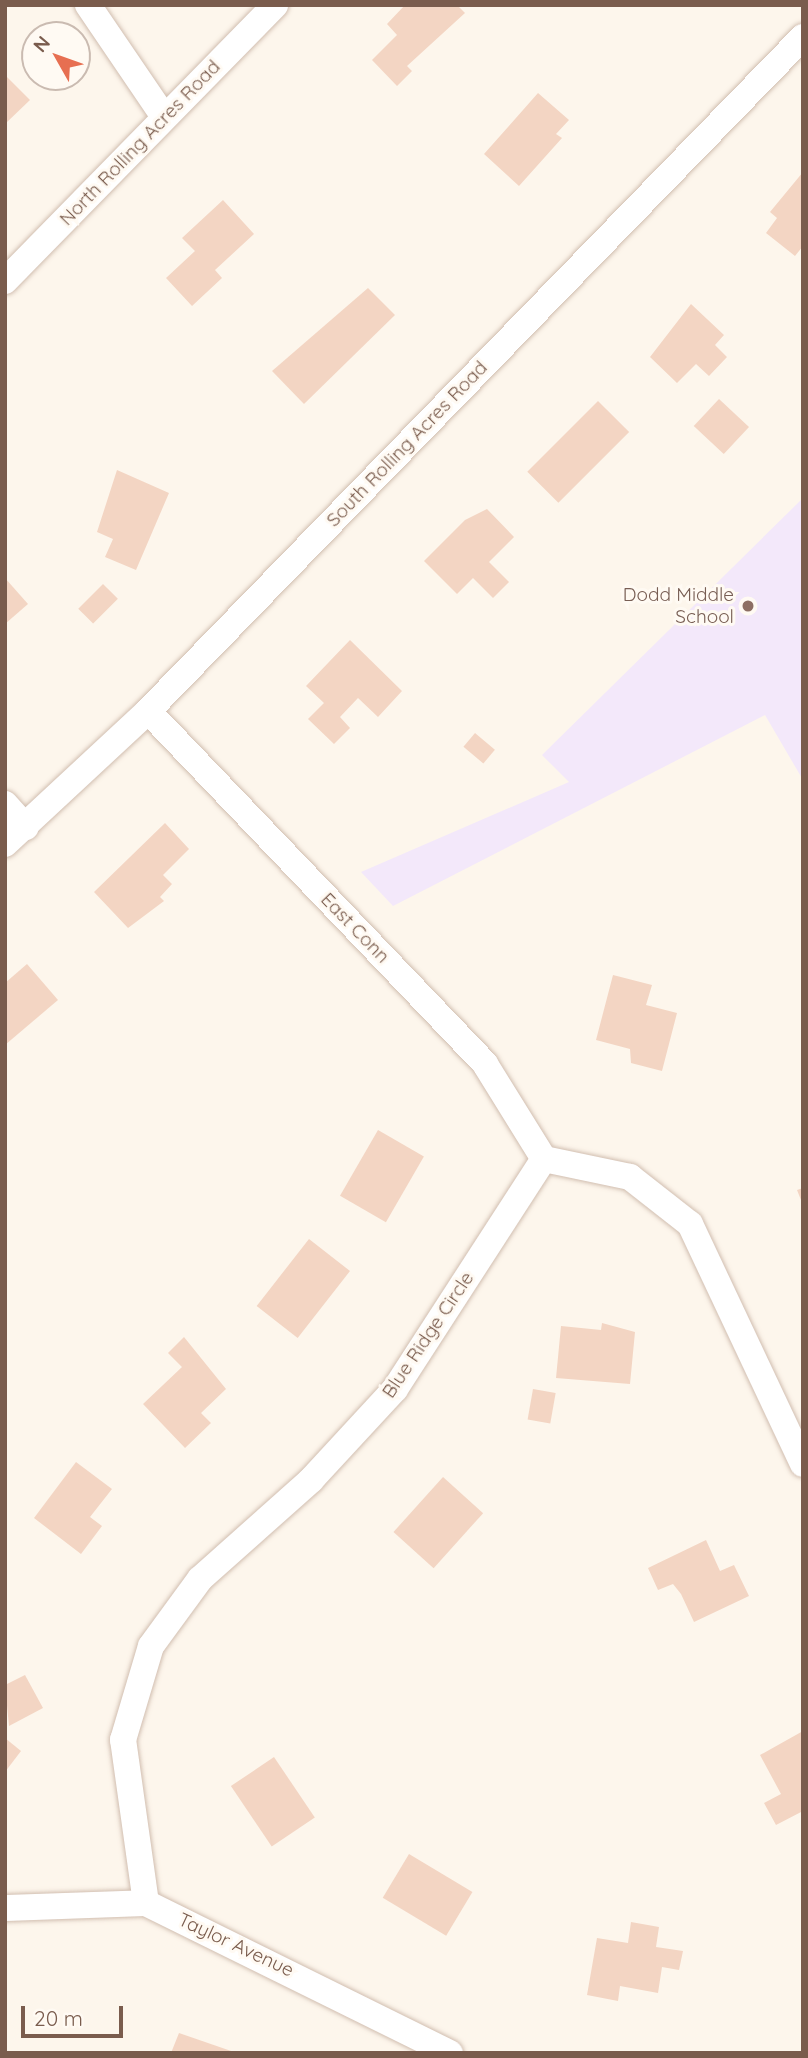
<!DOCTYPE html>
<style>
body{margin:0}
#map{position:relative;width:808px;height:2058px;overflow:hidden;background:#fdf6ec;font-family:Quicksand,sans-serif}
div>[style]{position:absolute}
.education>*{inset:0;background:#f3e8fa}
.building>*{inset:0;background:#f3d5c3;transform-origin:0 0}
.roads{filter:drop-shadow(0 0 2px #d1beb0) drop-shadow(0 0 2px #d1beb0)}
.minor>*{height:26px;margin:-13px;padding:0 13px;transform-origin:13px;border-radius:13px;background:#fff}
.dots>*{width:19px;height:19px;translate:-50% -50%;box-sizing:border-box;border:4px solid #fffaf3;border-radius:50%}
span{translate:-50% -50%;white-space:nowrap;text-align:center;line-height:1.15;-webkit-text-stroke:6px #fffaf3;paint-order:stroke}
.street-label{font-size:19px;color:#7a5c4d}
.education-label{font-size:19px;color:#785e54}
.right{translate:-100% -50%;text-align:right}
.frame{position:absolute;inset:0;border:7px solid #7a5c4d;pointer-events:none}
.north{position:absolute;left:21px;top:21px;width:70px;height:70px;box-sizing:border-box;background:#fffaf3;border:2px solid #cabbb1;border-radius:50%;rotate:310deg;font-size:19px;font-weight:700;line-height:28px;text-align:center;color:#7a5c4d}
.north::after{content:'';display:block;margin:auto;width:24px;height:32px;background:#e76f51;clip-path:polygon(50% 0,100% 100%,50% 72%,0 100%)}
.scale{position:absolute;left:21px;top:2006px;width:102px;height:32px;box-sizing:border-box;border:4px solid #7a5c4d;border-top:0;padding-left:9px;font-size:21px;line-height:24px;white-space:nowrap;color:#7a5c4d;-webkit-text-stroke:5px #fffaf3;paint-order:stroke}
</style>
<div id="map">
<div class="education">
<i style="clip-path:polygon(803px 498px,803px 780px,765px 715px,393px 906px,361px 872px,569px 782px,542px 755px)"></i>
</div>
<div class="building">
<i style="clip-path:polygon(405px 5px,457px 5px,465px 13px,407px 66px,412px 71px,397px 86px,372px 60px,397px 35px,387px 24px)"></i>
<i style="clip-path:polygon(5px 75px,30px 100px,5px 124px)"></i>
<i style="clip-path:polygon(538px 93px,569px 120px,556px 134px,562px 138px,519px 186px,484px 154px)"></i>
<i style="clip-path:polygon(803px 172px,803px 246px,795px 256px,766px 233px,777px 218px,770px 212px)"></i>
<i style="clip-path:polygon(223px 200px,254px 234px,215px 270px,222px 278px,192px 306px,166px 278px,195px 251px,182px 238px)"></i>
<i style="clip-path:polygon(368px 288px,395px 315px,304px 404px,272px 371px)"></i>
<i style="clip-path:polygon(691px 304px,724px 335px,715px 345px,727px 357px,709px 376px,696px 364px,677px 383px,650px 357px)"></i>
<i style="left:719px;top:399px;width:41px;height:37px;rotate:43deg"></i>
<i style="left:598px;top:401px;width:44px;height:100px;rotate:45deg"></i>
<i style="clip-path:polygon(117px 470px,169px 493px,136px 570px,105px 557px,113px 539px,97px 532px)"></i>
<i style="clip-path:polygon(487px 509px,514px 537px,489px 562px,509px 582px,493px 598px,473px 578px,457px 594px,424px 561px,465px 520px)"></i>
<i style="clip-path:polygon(5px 578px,28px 604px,5px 624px)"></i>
<i style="left:103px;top:584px;width:21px;height:35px;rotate:45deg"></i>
<i style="clip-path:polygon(350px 640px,402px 691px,378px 717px,358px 698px,340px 717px,350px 728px,334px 744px,308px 719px,324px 703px,306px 686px)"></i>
<i style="left:475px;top:733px;width:26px;height:18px;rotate:40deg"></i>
<i style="clip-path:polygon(165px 823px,189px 849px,163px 875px,172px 884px,160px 897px,164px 901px,128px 928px,94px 892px)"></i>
<i style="clip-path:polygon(27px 964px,58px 1000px,5px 1045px,5px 983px)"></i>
<i style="clip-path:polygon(613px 975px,652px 985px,646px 1005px,677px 1013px,662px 1071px,631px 1063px,630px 1049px,596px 1040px)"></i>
<i style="left:378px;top:1130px;width:53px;height:76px;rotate:30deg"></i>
<i style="clip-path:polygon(803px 1188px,803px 1205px,797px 1190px)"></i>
<i style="left:309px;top:1239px;width:52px;height:85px;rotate:38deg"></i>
<i style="clip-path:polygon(602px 1323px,635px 1332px,630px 1384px,556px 1378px,561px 1326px,601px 1330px)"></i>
<i style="clip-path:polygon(184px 1337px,226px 1389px,201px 1413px,211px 1423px,185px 1448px,143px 1404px,182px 1367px,168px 1353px)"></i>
<i style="left:533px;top:1389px;width:23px;height:31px;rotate:10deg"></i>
<i style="clip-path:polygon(76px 1462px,112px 1489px,90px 1517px,102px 1526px,81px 1554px,34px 1518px)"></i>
<i style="left:443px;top:1477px;width:54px;height:74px;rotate:42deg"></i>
<i style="clip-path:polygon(706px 1540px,720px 1571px,734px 1565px,749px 1596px,694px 1622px,681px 1594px,673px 1584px,658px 1590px,648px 1568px)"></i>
<i style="clip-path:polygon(25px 1675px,43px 1708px,9px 1726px,5px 1685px)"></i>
<i style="clip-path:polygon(803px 1731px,803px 1811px,776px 1825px,764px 1803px,781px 1794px,760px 1755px)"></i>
<i style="clip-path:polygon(5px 1738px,21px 1751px,5px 1772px)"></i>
<i style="left:274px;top:1757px;width:73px;height:52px;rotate:56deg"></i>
<i style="left:409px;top:1854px;width:74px;height:51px;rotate:31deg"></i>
<i style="clip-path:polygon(631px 1922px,659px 1927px,656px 1947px,683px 1951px,679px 1970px,662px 1967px,658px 1993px,620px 1986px,618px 2001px,587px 1995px,597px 1938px,628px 1943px)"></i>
<i style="clip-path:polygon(179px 2033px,234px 2052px,234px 2053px,171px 2053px)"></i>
</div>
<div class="roads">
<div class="minor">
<i style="left:88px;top:5px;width:135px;rotate:55.8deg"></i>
<i style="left:5px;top:281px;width:386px;rotate:-45.6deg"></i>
<i style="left:148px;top:711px;width:488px;rotate:46.3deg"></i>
<i style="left:485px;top:1064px;width:112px;rotate:58.2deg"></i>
<i style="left:5px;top:804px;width:31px;rotate:48deg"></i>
<i style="left:5px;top:844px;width:195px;rotate:-42.9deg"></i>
<i style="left:148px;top:711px;width:940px;rotate:-45.82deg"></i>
<i style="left:544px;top:1159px;width:88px;rotate:11.8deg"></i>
<i style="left:630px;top:1177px;width:76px;rotate:38.1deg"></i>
<i style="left:690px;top:1224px;width:265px;rotate:64.8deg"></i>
<i style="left:146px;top:1903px;width:165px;rotate:-98deg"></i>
<i style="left:123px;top:1740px;width:98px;rotate:-73.4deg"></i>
<i style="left:151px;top:1646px;width:83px;rotate:-53.8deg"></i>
<i style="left:200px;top:1579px;width:149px;rotate:-41.7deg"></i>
<i style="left:311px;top:1480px;width:124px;rotate:-47.3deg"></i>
<i style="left:395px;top:1389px;width:274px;rotate:-57.1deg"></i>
<i style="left:5px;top:1908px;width:141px;rotate:-2deg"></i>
<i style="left:146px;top:1903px;width:339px;rotate:26.3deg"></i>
</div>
</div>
<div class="dots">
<i style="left:748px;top:606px;background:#8d6e63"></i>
</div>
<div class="street-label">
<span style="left:140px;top:143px;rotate:-46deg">North Rolling Acres Road</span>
<span style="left:407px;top:444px;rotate:-46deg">South Rolling Acres Road</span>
<span style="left:355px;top:928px;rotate:46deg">East Conn</span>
<span style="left:428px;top:1335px;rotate:-56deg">Blue Ridge Circle</span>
<span style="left:236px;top:1945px;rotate:25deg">Taylor Avenue</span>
</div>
<div class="education-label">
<span class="right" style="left:734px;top:606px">Dodd Middle<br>School</span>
</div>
<div class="frame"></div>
<div class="north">N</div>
<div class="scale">20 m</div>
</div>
